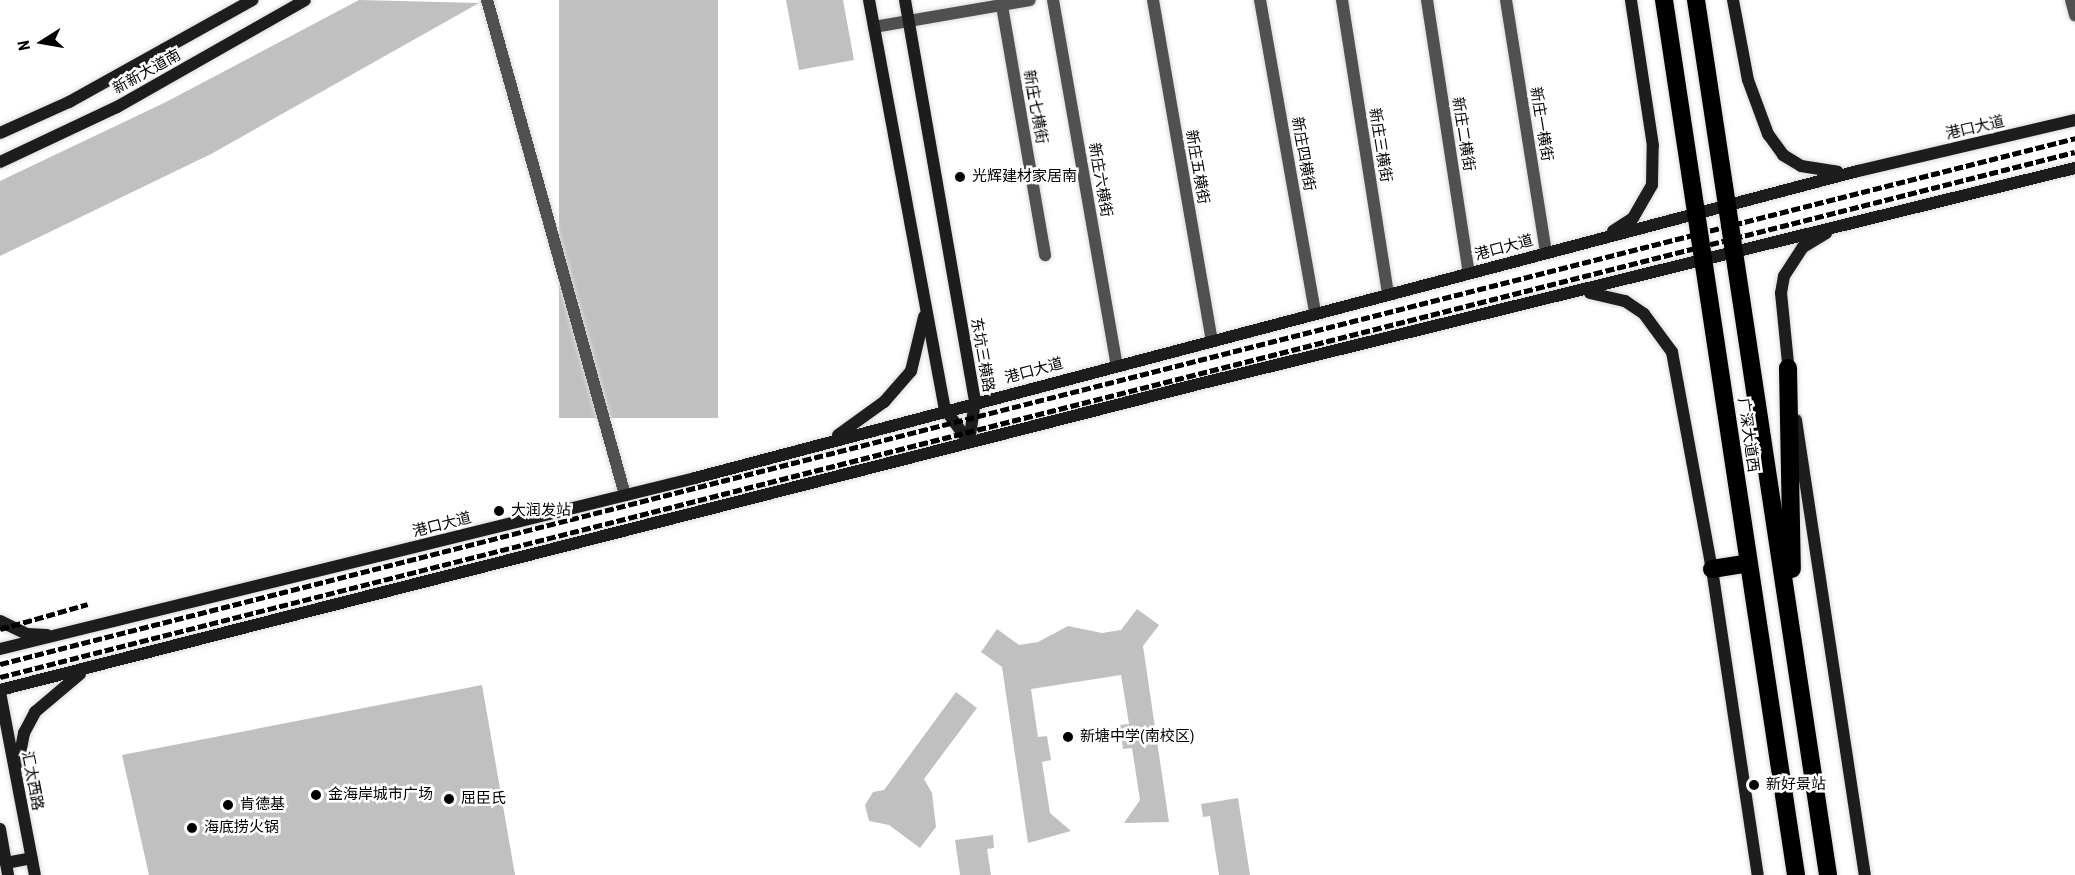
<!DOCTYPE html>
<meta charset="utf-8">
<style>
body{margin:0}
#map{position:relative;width:2075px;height:875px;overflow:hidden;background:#fff;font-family:"Roboto Condensed","Noto Sans SC",sans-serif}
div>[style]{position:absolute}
.building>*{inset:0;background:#c0c0c0;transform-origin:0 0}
.roads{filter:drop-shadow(0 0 2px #dbdbdb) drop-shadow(0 0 2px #dbdbdb)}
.street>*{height:12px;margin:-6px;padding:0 6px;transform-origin:6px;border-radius:6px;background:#505050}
.secondary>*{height:12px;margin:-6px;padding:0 6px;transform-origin:6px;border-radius:6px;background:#1d1d1d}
.highway>*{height:18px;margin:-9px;padding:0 9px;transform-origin:9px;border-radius:9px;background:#000}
.rail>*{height:4.5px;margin-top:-2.25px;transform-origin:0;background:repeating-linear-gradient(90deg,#000 0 9px,transparent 0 12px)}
.dots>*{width:16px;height:16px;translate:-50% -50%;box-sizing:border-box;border:3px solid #fff;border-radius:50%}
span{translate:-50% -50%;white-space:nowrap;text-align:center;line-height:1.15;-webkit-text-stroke:5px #fff;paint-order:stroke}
.street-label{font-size:15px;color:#000}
.poi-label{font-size:15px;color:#000}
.left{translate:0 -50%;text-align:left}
.north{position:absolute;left:12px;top:12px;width:60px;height:60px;-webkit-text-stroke:4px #fff;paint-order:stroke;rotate:259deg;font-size:16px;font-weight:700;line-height:24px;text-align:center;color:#000}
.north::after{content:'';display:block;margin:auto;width:21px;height:27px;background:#000;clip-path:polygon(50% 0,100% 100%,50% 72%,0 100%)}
</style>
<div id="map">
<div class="building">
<i style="clip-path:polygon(359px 0,479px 3px,211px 154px,0 256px,0 181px,166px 102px)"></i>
<i style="left:559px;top:0;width:159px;height:418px"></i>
<i style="clip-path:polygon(786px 0,843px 0,854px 60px,799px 70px)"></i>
<i style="clip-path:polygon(1137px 609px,1159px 625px,1143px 646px,1169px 822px,1124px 823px,1140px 800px,1132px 748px,1123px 749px,1120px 725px,1129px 724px,1121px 675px,1031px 689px,1038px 737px,1047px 736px,1051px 760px,1042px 762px,1050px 813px,1071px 831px,1028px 843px,1002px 667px,981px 652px,997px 629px,1019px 645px,1038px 642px,1068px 626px,1102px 633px,1121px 630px)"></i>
<i style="clip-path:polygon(482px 685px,515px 875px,149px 875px,122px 755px)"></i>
<i style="clip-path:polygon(956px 692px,977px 708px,924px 779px,932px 793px,936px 827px,920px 848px,889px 825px,869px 821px,865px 805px,873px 792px,884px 790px)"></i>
<i style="clip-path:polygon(1238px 798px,1250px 875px,1219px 875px,1210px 816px,1203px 817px,1201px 804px)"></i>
<i style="clip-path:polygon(993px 835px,994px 848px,987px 849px,991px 875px,960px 875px,955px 840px)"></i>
</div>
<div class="roads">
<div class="street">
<i style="left:487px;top:0;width:514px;rotate:74.42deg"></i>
<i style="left:1001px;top:0;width:259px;rotate:80.2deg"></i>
<i style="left:1053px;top:0;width:371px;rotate:80.1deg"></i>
<i style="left:1153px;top:0;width:345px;rotate:80.2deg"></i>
<i style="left:1260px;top:0;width:318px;rotate:80deg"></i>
<i style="left:1342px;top:0;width:298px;rotate:81.1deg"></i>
<i style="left:1427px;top:0;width:276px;rotate:81.3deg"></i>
<i style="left:1506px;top:0;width:256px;rotate:81deg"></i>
<i style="left:2071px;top:0;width:16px;rotate:75deg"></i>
<i style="left:874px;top:27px;width:158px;rotate:-9.8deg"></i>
</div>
<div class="secondary">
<i style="left:869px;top:0;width:416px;rotate:79.5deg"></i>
<i style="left:945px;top:409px;width:41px;rotate:54deg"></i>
<i style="left:905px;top:0;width:407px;rotate:80.1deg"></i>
<i style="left:975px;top:401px;width:41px;rotate:98.3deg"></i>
<i style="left:1733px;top:0;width:81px;rotate:79.4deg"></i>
<i style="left:1748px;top:80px;width:58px;rotate:69.7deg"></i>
<i style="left:1768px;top:134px;width:26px;rotate:54deg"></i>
<i style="left:1783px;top:155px;width:21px;rotate:31deg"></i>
<i style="left:1801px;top:166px;width:37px;rotate:9deg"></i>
<i style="left:0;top:133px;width:76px;rotate:-24.2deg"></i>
<i style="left:69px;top:102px;width:210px;rotate:-29.1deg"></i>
<i style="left:0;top:162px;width:129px;rotate:-25.2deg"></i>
<i style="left:117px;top:107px;width:216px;rotate:-29.6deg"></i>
<i style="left:1613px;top:231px;width:24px;rotate:-33deg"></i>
<i style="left:1633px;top:218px;width:38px;rotate:-60deg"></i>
<i style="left:1652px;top:185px;width:39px;rotate:-89deg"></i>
<i style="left:1653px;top:146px;width:148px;rotate:-98.6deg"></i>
<i style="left:1590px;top:293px;width:36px;rotate:13deg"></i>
<i style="left:1625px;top:301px;width:23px;rotate:34deg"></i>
<i style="left:1644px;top:314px;width:47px;rotate:53.6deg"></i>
<i style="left:1672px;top:352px;width:221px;rotate:79.6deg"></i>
<i style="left:1712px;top:569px;width:309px;rotate:81.5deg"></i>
<i style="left:1789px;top:373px;width:80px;rotate:-95.7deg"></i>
<i style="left:1781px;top:293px;width:17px;rotate:-80deg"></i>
<i style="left:1784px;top:276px;width:35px;rotate:-57deg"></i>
<i style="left:1803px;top:247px;width:27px;rotate:-31deg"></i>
<i style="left:1796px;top:420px;width:460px;rotate:81.4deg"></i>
<i style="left:838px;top:435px;width:57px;rotate:-35.7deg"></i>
<i style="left:884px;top:402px;width:41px;rotate:-48.9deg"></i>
<i style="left:911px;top:371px;width:56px;rotate:-76.5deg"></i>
<i style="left:0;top:621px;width:30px;rotate:26deg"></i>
<i style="left:27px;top:634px;width:20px;rotate:3deg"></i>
<i style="left:0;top:649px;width:716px;rotate:-13.82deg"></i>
<i style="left:695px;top:478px;width:1203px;rotate:-14.79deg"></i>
<i style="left:1858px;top:171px;width:223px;rotate:-13.2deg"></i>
<i style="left:0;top:690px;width:1246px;rotate:-14.32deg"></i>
<i style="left:1207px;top:382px;width:894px;rotate:-13.85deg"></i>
<i style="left:0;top:692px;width:186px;rotate:79.2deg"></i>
<i style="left:18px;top:764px;width:32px;rotate:-79deg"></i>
<i style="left:24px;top:733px;width:24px;rotate:-62deg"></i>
<i style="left:35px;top:712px;width:59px;rotate:-40.2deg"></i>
<i style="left:0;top:829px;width:47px;rotate:80.1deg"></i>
<i style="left:6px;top:863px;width:26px;rotate:-11deg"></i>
</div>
<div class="highway">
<i style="left:1664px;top:0;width:885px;rotate:81.42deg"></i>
<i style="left:1696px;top:0;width:885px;rotate:81.42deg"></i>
<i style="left:1788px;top:368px;width:201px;rotate:88.9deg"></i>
<i style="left:1712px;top:569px;width:36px;rotate:-9deg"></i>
</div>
</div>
<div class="rail">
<i style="left:0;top:629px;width:91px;rotate:-15.9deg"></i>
<i style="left:0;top:664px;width:2141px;rotate:-14.22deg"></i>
<i style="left:0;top:677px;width:2140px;rotate:-14.2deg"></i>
</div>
<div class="dots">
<i style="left:960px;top:177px;background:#000"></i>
<i style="left:499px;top:511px;background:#000"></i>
<i style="left:1068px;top:737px;background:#000"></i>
<i style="left:1754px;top:785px;background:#000"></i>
<i style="left:316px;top:795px;background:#000"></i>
<i style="left:449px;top:799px;background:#000"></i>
<i style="left:228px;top:805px;background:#000"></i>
<i style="left:192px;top:828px;background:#000"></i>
</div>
<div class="street-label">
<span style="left:147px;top:72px;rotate:-29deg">新新大道南</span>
<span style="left:1035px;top:107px;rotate:80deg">新庄七横街</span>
<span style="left:1541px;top:124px;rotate:81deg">新庄一横街</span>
<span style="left:1975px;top:128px;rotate:-13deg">港口大道</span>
<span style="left:1463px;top:134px;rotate:81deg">新庄二横街</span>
<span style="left:1380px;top:145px;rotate:81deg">新庄三横街</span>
<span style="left:1303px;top:154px;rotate:80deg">新庄四横街</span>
<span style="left:1197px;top:167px;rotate:80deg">新庄五横街</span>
<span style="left:1100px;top:180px;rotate:80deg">新庄六横街</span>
<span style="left:1504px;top:248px;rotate:-15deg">港口大道</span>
<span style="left:982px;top:355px;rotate:80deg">东坑三横路</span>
<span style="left:1034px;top:371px;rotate:-15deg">港口大道</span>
<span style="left:1748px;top:435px;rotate:82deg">广深大道西</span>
<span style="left:442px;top:525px;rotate:-14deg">港口大道</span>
<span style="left:32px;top:781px;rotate:79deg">汇太西路</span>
</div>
<div class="poi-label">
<span class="left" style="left:972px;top:177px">光辉建材家居南</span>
<span class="left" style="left:511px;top:511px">大润发站</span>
<span class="left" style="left:1080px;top:737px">新塘中学(南校区)</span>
<span class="left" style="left:1766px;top:785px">新好景站</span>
<span class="left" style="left:328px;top:795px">金海岸城市广场</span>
<span class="left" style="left:461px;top:799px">屈臣氏</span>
<span class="left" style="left:240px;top:805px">肯德基</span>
<span class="left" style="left:204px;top:828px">海底捞火锅</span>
</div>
<div class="north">N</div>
</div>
